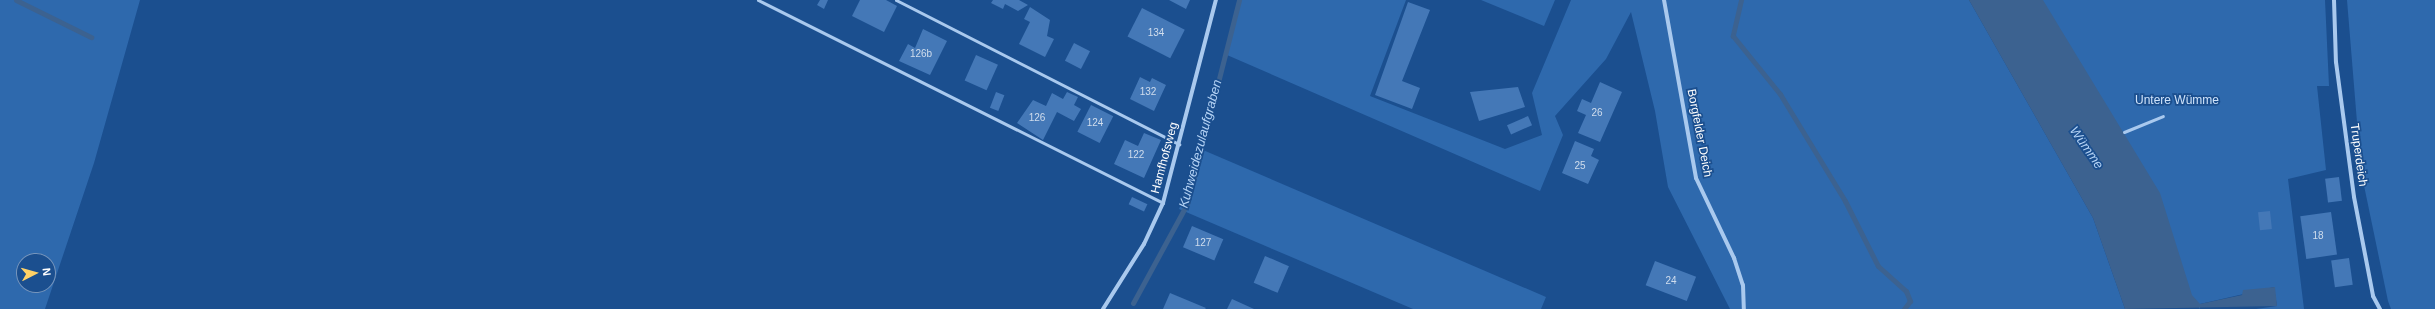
<!DOCTYPE html>
<meta charset="utf-8">
<style>
body{margin:0}
#map{position:relative;width:2435px;height:309px;overflow:hidden;background:#1b4f8f;font-family:Helvetica,sans-serif}
div>[style]{position:absolute}
.green>*{inset:0;background:#2e69ad}
.water>*{inset:0;background:#3c6290}
.stream>*{height:5px;margin:-2.5px;padding:0 2.5px;transform-origin:2.5px;border-radius:2.5px;background:#3c6290}
.building>*{inset:0;background:#4478b7;transform-origin:0 0}
.service>*{height:3px;margin:-1.5px;padding:0 1.5px;transform-origin:1.5px;border-radius:1.5px;background:#a9c9ee}
.minor>*{height:4px;margin:-2px;padding:0 2px;transform-origin:2px;border-radius:2px;background:#a9c9ee}
span{translate:-50% -50%;white-space:nowrap;text-align:center;line-height:1.15;-webkit-text-stroke:3.5px #1b4f8f;paint-order:stroke}
.number-label{font-size:10px;color:#d0dded}
.number-label span{-webkit-text-stroke-width:0}
.park-label{font-size:12px;color:#cfe3fa}
.street-label{font-size:12px;color:#fff}
.water-label{font-size:13px;color:#b5d3f5;font-style:italic}
.north{position:absolute;left:16px;top:253px;width:40px;height:40px;box-sizing:border-box;background:#1b4f8f;border:1px solid #7695bc;border-radius:50%;rotate:84deg;font-size:11px;font-weight:700;line-height:16px;text-align:center;color:#fff}
.north::after{content:'';display:block;margin:auto;width:14px;height:18px;background:#ffd166;clip-path:polygon(50% 0,100% 100%,50% 72%,0 100%)}
</style>
<div id="map">
<div class="green">
<i style="clip-path:polygon(evenodd,0 0,140px 0,94px 163px,45px 309px,0 309px,0 0,24px 261px,48px 261px,48px 285px,24px 285px,24px 261px)"></i>
<i style="clip-path:polygon(1238px 0,1406px 0,1370px 96px,1505px 149px,1542px 135px,1532px 93px,1571px 0,1969px 0,2093px 218px,2125px 309px,1730px 309px,1668px 187px,1655px 111px,1631px 12px,1606px 59px,1555px 116px,1563px 135px,1540px 191px,1227px 55px)"></i>
<i style="clip-path:polygon(1481px 0,1555px 0,1544px 26px)"></i>
<i style="clip-path:polygon(1999px 0,2325px 0,2329px 86px,2317px 86px,2326px 170px,2288px 179px,2304px 309px,2256px 309px,2277px 306px,2274px 287px,2200px 304px,2200px 309px)"></i>
<i style="clip-path:polygon(2347px 0,2435px 0,2435px 309px,2391px 309px,2388px 301px,2361px 171px)"></i>
<i style="clip-path:polygon(1203px 150px,1546px 297px,1541px 309px,1413px 309px,1179px 209px)"></i>
</div>
<div class="water">
<i style="clip-path:polygon(1969px 0,2043px 0,2160px 193px,2192px 295px,2200px 304px,2242px 295px,2243px 290px,2275px 287px,2277px 306px,2125px 309px,2093px 218px)"></i>
</div>
<div class="stream">
<i style="left:16px;top:0;width:84px;rotate:26.3deg"></i>
<i style="left:1741px;top:0;width:37px;rotate:103deg"></i>
<i style="left:1733px;top:36px;width:75px;rotate:51deg"></i>
<i style="left:1780px;top:94px;width:125px;rotate:58.7deg"></i>
<i style="left:1845px;top:201px;width:73px;rotate:63.1deg"></i>
<i style="left:1878px;top:266px;width:38px;rotate:42deg"></i>
<i style="left:1906px;top:291px;width:11px;rotate:68deg"></i>
<i style="left:1910px;top:301px;width:10px;rotate:127deg"></i>
<i style="left:1133px;top:303px;width:113px;rotate:-61.4deg"></i>
<i style="left:1187px;top:204px;width:211px;rotate:-75.7deg"></i>
</div>
<div class="building">
<i style="clip-path:polygon(820px 0,828px 0,824px 9px,817px 5px)"></i>
<i style="clip-path:polygon(860px 0,886px 0,897px 6px,884px 32px,852px 16px)"></i>
<i style="clip-path:polygon(993px 0,1019px 0,1028px 5px,1018px 11px,1005px 4px,1003px 9px,991px 3px)"></i>
<i style="clip-path:polygon(1169px 0,1190px 0,1186px 9px)"></i>
<i style="clip-path:polygon(1408px 2px,1430px 10px,1402px 81px,1420px 88px,1412px 109px,1375px 95px)"></i>
<i style="clip-path:polygon(1030px 7px,1050px 20px,1047px 36px,1054px 39px,1045px 57px,1019px 44px,1030px 22px,1024px 19px)"></i>
<i style="left:1142px;top:8px;width:48px;height:32px;rotate:27deg"></i>
<i style="clip-path:polygon(923px 29px,947px 41px,930px 75px,899px 61px,908px 44px,915px 48px)"></i>
<i style="left:1074px;top:43px;width:18px;height:20px;rotate:27deg"></i>
<i style="left:976px;top:55px;width:24px;height:28px;rotate:24deg"></i>
<i style="clip-path:polygon(1140px 77px,1150px 82px,1152px 78px,1166px 85px,1154px 111px,1130px 99px)"></i>
<i style="clip-path:polygon(1600px 82px,1622px 92px,1600px 142px,1578px 133px,1586px 115px,1577px 111px,1582px 99px,1591px 103px)"></i>
<i style="clip-path:polygon(1518px 87px,1525px 107px,1479px 121px,1470px 92px)"></i>
<i style="left:996px;top:92px;width:9px;height:17px;rotate:21deg"></i>
<i style="clip-path:polygon(1067px 92px,1078px 97px,1074px 105px,1081px 109px,1074px 121px,1057px 112px,1043px 140px,1017px 123px,1033px 100px,1046px 106px,1052px 93px,1063px 99px)"></i>
<i style="left:1091px;top:105px;width:25px;height:30px;rotate:27deg"></i>
<i style="left:1528px;top:116px;width:10px;height:23px;rotate:66deg"></i>
<i style="clip-path:polygon(1144px 133px,1161px 140px,1144px 178px,1114px 164px,1125px 140px,1138px 146px)"></i>
<i style="clip-path:polygon(1575px 141px,1594px 149px,1591px 156px,1599px 160px,1588px 184px,1562px 173px)"></i>
<i style="left:2339px;top:177px;width:24px;height:14px;rotate:83deg"></i>
<i style="left:1132px;top:197px;width:17px;height:8px;rotate:25deg"></i>
<i style="left:2270px;top:211px;width:18px;height:12px;rotate:84deg"></i>
<i style="left:2331px;top:212px;width:43px;height:31px;rotate:82deg"></i>
<i style="left:1192px;top:226px;width:34px;height:23px;rotate:23deg"></i>
<i style="left:1265px;top:256px;width:26px;height:29px;rotate:23deg"></i>
<i style="left:2349px;top:258px;width:27px;height:18px;rotate:82deg"></i>
<i style="left:1655px;top:261px;width:44px;height:26px;rotate:21deg"></i>
<i style="clip-path:polygon(1170px 293px,1206px 308px,1205px 309px,1163px 309px)"></i>
<i style="clip-path:polygon(1232px 299px,1254px 309px,1227px 309px)"></i>
</div>
<div class="service">
<i style="left:758px;top:0;width:453px;rotate:26.6deg"></i>
<i style="left:896px;top:0;width:318px;rotate:27deg"></i>
<i style="left:2124px;top:132px;width:42px;rotate:-22.3deg"></i>
</div>
<div class="minor">
<i style="left:1664px;top:0;width:181px;rotate:79.8deg"></i>
<i style="left:1696px;top:178px;width:89px;rotate:64.6deg"></i>
<i style="left:1734px;top:258px;width:28px;rotate:72deg"></i>
<i style="left:1743px;top:285px;width:24px;rotate:88deg"></i>
<i style="left:2334px;top:0;width:62px;rotate:88.2deg"></i>
<i style="left:2336px;top:62px;width:136px;rotate:82.4deg"></i>
<i style="left:2354px;top:197px;width:101px;rotate:79.1deg"></i>
<i style="left:2373px;top:296px;width:15px;rotate:62deg"></i>
<i style="left:1103px;top:309px;width:77px;rotate:-57.8deg"></i>
<i style="left:1144px;top:244px;width:45px;rotate:-65.1deg"></i>
<i style="left:1163px;top:203px;width:210px;rotate:-75.4deg"></i>
</div>
<div class="number-label">
<span style="left:1156px;top:33px">134</span>
<span style="left:921px;top:54px">126b</span>
<span style="left:1148px;top:92px">132</span>
<span style="left:1597px;top:113px">26</span>
<span style="left:1037px;top:118px">126</span>
<span style="left:1095px;top:123px">124</span>
<span style="left:1136px;top:155px">122</span>
<span style="left:1580px;top:166px">25</span>
<span style="left:2318px;top:236px">18</span>
<span style="left:1203px;top:243px">127</span>
<span style="left:1671px;top:281px">24</span>
</div>
<div class="park-label">
<span style="left:2177px;top:101px">Untere Wümme</span>
</div>
<div class="street-label">
<span style="left:1699px;top:133px;rotate:79deg">Borgfelder Deich</span>
<span style="left:2358px;top:155px;rotate:82deg">Truperdeich</span>
<span style="left:1165px;top:158px;rotate:-75deg">Hamfhofsweg</span>
</div>
<div class="water-label">
<span style="left:1201px;top:144px;rotate:-75deg">Kuhweidezulaufgraben</span>
<span style="left:2086px;top:148px;rotate:55deg">Wümme</span>
</div>
<div class="north">N</div>
</div>
